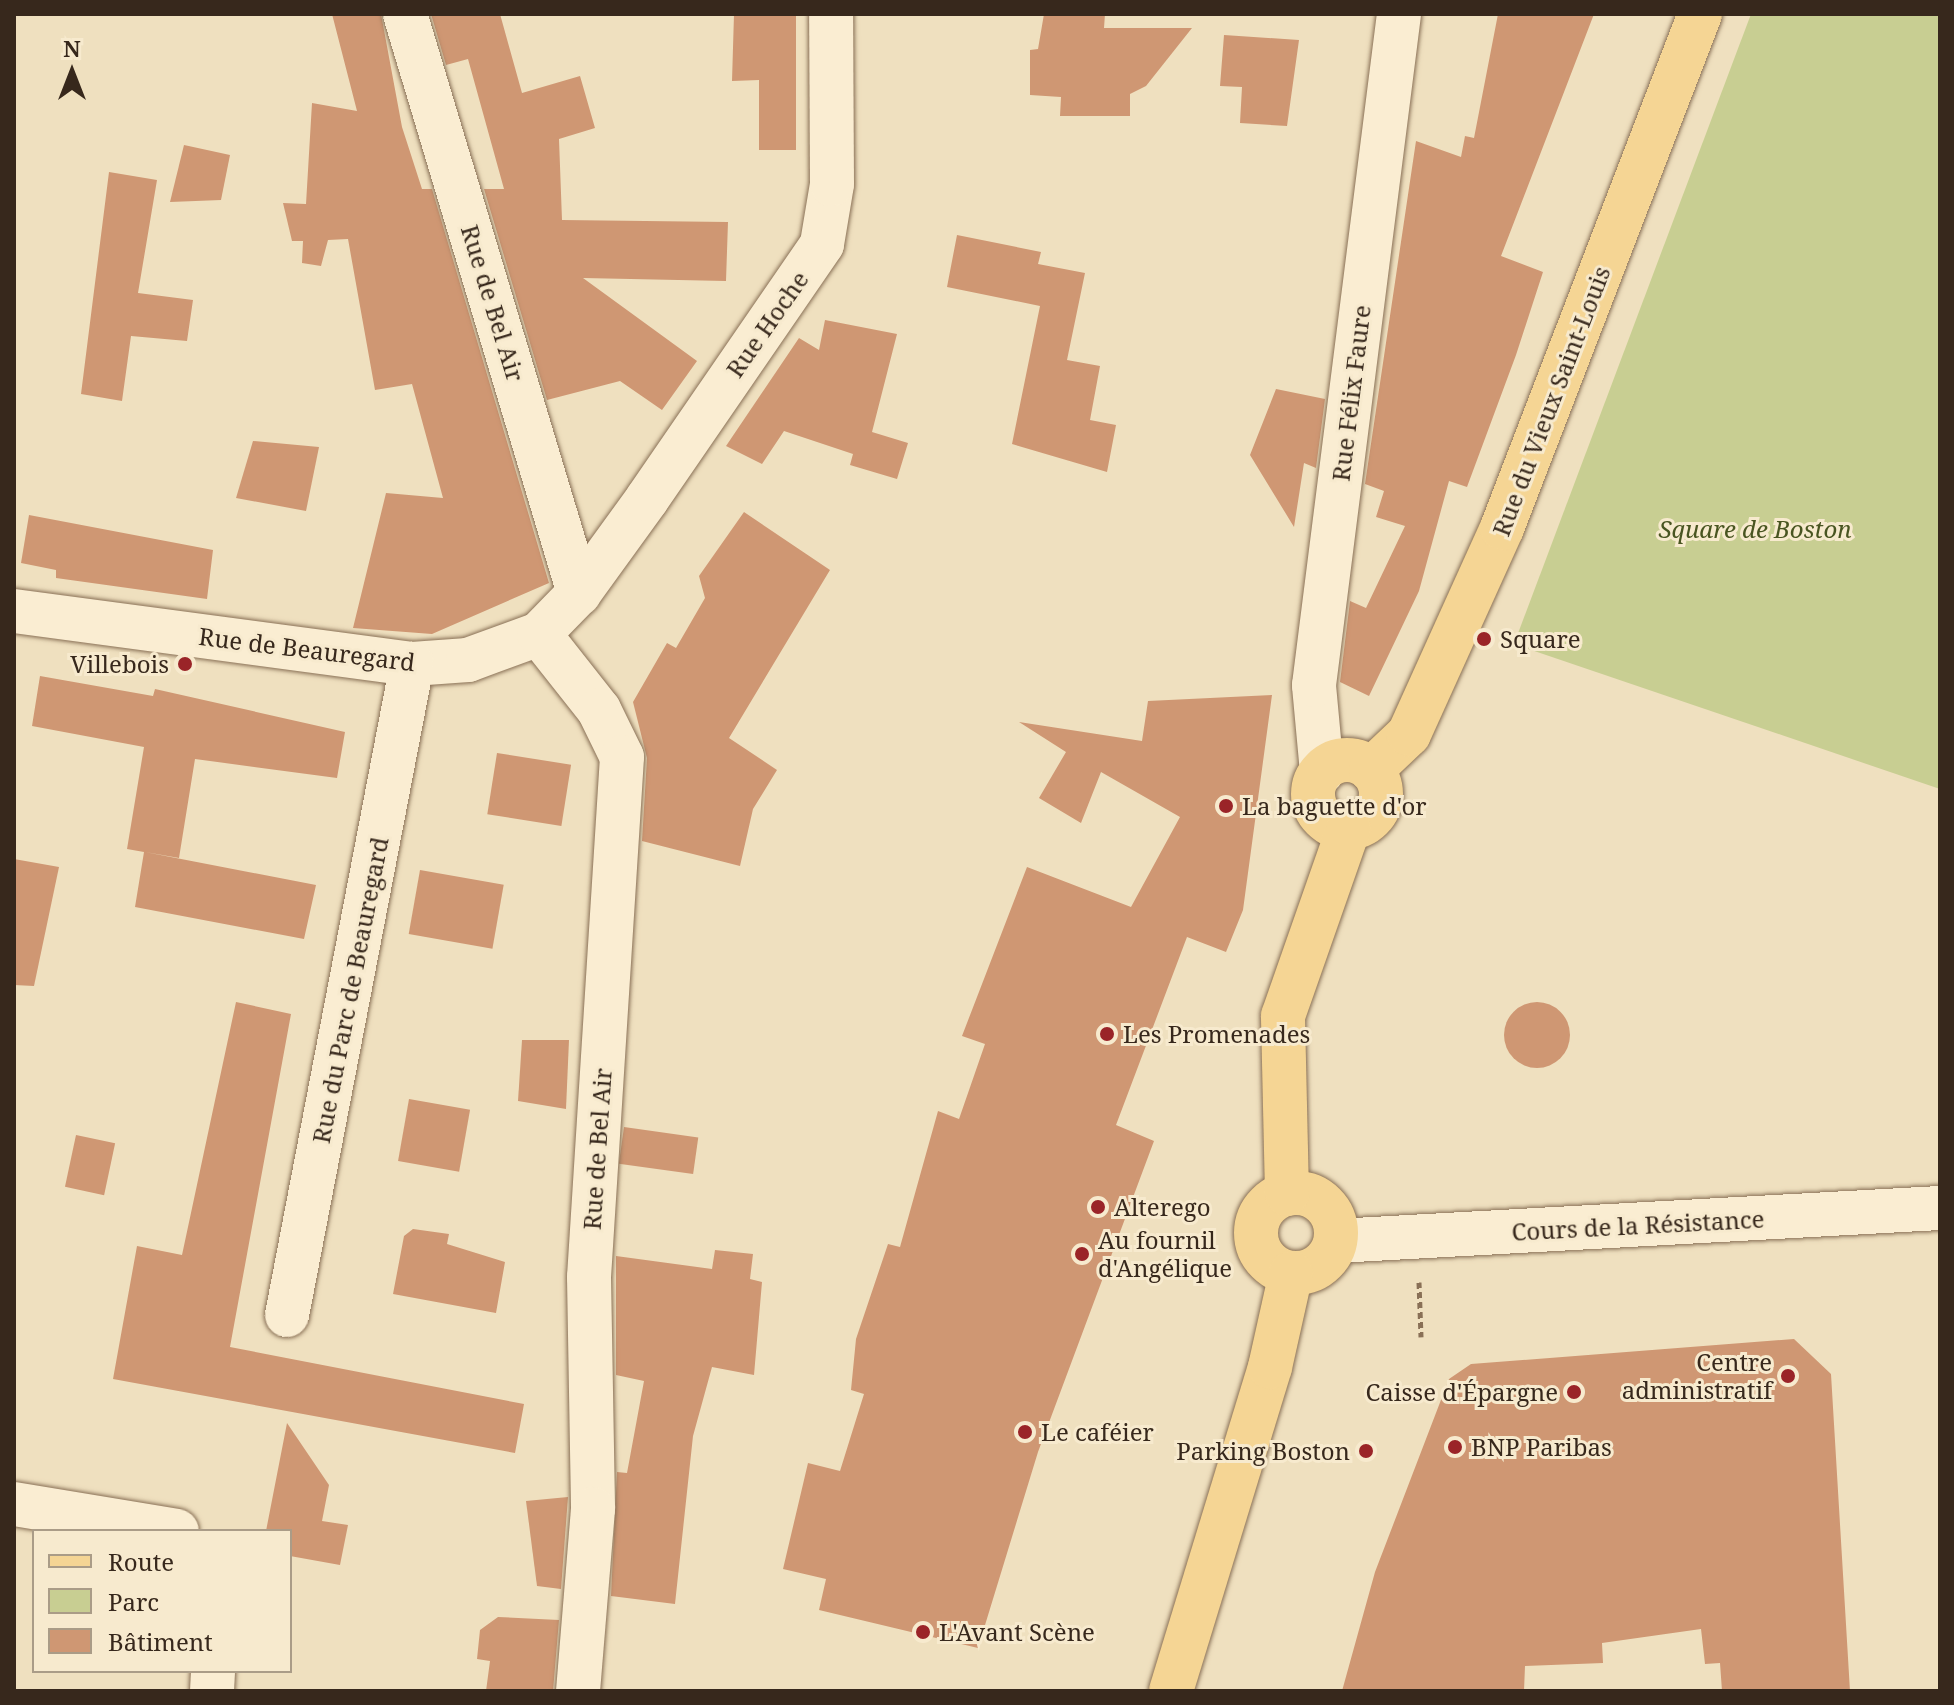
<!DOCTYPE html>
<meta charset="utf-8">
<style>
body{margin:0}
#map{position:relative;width:1954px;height:1705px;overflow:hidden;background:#efe0bf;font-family:"Noto Serif",serif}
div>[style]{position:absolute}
.green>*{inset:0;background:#c8ce92}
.building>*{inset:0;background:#cf9773;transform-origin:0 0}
.round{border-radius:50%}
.path>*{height:5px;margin-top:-2.5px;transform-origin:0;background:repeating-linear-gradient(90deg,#897056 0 6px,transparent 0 10px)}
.roads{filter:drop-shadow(0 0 2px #897056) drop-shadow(0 0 2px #897056)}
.minor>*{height:44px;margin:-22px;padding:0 22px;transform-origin:22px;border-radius:22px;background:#faedd2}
.major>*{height:44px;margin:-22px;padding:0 22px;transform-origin:22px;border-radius:22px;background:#f5d594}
.major>.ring{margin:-22px;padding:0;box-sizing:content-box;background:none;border:44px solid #f5d594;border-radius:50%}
.dots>*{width:22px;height:22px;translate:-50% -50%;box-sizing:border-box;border:4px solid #f7eace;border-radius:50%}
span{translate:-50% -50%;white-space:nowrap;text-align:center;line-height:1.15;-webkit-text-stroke:6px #f7eace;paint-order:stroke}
.street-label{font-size:24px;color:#37281c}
.park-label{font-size:24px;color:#495521;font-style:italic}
.poi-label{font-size:24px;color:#37281c}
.left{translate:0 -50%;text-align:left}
.right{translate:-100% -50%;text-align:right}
.frame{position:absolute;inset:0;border:16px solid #37281c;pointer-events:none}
.legend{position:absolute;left:32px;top:1529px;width:260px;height:144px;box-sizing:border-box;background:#f7eace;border:2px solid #aa9c87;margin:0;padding:10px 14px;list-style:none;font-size:24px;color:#37281c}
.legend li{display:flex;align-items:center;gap:16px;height:40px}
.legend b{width:40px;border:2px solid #aa9c87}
.north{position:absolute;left:32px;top:32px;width:80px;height:80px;-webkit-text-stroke:6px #f7eace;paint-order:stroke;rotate:0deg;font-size:22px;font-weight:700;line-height:32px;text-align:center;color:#37281c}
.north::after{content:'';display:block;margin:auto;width:28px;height:36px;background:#37281c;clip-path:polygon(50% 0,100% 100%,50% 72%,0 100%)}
</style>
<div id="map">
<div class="green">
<i style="clip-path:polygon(1751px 14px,1940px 14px,1940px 789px,1514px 644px)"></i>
</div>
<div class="building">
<i style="clip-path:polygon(332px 14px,381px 14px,402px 127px,422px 189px,432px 189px,549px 583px,432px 634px,353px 628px,386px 493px,443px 498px,412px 384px,375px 390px,348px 239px,328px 240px,321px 266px,302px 263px,303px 241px,292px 241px,283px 203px,306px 204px,312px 103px,357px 111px)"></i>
<i style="clip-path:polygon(431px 14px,500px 14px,522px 93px,580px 76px,595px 128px,559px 139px,562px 220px,728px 222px,726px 281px,583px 278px,697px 361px,662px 410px,620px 381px,547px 400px,484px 189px,504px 189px,468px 59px,446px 65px)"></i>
<i style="clip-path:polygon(734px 14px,796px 14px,796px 150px,759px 150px,759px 80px,732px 81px)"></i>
<i style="clip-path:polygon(1044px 14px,1105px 14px,1104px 28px,1192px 28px,1146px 86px,1130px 94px,1130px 116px,1060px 116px,1061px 97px,1030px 95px,1030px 50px,1038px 49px)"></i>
<i style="clip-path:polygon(1498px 14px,1594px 14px,1501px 256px,1543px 272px,1516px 355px,1467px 487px,1449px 481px,1419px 591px,1369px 696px,1340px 682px,1350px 601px,1366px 608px,1405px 526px,1376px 517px,1384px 491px,1365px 484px,1416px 141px,1461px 157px,1465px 136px,1474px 138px)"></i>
<i style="clip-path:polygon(1224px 35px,1299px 40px,1287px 126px,1240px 123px,1242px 87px,1220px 86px)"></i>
<i style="clip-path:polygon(184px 145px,230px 155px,221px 200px,170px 202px)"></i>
<i style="clip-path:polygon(109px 172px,157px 180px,138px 293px,193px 300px,187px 341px,131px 336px,122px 401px,81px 394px)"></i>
<i style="clip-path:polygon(957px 235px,1041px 252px,1038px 264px,1085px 273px,1067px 360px,1100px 366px,1090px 420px,1116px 425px,1107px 472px,1012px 444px,1040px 306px,947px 287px)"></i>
<i style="clip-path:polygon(825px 320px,897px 334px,872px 432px,908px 443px,897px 479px,850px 465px,853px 454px,784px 431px,762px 464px,726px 446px,799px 338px,819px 350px)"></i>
<i style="clip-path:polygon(1276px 389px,1325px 399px,1316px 468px,1304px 463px,1294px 527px,1250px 455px)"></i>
<i style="clip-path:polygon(253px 441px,319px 447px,306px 511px,236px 498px)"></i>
<i style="clip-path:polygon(744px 512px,830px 570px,729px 738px,777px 770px,753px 809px,740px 866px,642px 841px,647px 758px,633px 702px,667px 643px,676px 648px,705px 598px,699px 576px)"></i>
<i style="clip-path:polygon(29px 515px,213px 550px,207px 599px,56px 578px,56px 570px,21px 563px)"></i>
<i style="clip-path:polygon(40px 676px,153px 696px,155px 689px,345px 732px,337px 778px,195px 759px,179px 858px,145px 852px,316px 885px,304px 939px,135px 907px,144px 852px,127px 849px,144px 747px,32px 726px)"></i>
<i style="clip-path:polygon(1272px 695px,1243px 910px,1226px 952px,1187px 937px,1116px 1125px,1154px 1141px,1038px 1452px,978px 1648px,819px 1610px,826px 1579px,783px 1569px,808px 1463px,840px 1471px,864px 1394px,851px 1390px,856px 1339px,888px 1244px,900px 1247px,938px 1111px,959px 1119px,985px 1044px,962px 1036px,1027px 867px,1131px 907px,1180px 817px,1101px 772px,1081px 823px,1039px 798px,1066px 752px,1019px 722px,1142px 741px,1148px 701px)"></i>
<i style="left:497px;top:753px;width:75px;height:62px;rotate:9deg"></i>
<i style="clip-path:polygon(14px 859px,59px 867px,34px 986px,14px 985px)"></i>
<i style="left:420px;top:870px;width:85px;height:65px;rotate:10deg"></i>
<i style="clip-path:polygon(236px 1002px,291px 1014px,230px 1347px,524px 1404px,515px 1453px,113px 1379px,137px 1246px,182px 1255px)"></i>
<i class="round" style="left:1504px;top:1002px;width:66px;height:66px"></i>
<i style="clip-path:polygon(522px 1040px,569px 1040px,566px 1109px,518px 1101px)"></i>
<i style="left:409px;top:1099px;width:62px;height:63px;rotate:10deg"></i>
<i style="left:624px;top:1127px;width:75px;height:37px;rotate:8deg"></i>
<i style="left:76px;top:1135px;width:40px;height:53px;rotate:12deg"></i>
<i style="clip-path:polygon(413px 1229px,449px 1234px,447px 1244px,505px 1262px,496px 1313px,393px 1294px,404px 1236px)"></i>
<i style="clip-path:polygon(715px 1250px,753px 1254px,750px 1279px,762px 1282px,754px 1375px,712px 1367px,693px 1436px,675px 1604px,611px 1596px,617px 1472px,627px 1473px,644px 1381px,616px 1375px,616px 1256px,712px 1269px)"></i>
<i style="clip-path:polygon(1794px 1339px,1831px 1374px,1850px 1691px,1722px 1691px,1720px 1663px,1705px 1664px,1701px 1629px,1602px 1643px,1603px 1663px,1525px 1666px,1524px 1691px,1342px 1691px,1375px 1572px,1449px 1379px,1471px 1364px)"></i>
<i style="clip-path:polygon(287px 1423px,329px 1485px,322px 1521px,348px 1525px,340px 1565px,290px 1556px,290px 1531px,266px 1531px)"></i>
<i style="clip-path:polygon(568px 1497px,561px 1589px,537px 1586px,526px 1501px)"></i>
<i style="clip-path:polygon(498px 1617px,559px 1620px,553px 1691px,486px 1691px,490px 1661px,477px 1659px,480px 1630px)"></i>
</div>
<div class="path">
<i style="left:1419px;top:1282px;width:55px;rotate:87.9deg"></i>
</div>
<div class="roads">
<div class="minor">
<i style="left:405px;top:14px;width:605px;rotate:73.27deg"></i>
<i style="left:14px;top:611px;width:402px;rotate:7.6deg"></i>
<i style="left:412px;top:664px;width:56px;rotate:-4.1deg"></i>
<i style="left:468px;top:660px;width:76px;rotate:-20.1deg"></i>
<i style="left:539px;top:634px;width:57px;rotate:-45.7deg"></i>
<i style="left:579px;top:593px;width:116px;rotate:-54.1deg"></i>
<i style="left:647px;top:499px;width:309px;rotate:-55.5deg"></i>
<i style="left:822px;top:244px;width:61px;rotate:-80.5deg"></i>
<i style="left:832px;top:184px;width:170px;rotate:-90.3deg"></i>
<i style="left:539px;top:634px;width:97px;rotate:51.7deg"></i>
<i style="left:599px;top:710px;width:52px;rotate:63.9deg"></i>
<i style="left:622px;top:757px;width:521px;rotate:93.63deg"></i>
<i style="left:589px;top:1277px;width:232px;rotate:89deg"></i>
<i style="left:593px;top:1509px;width:183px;rotate:94.7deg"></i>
<i style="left:1322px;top:772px;width:87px;rotate:-95.3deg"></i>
<i style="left:1314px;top:685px;width:676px;rotate:-82.78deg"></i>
<i style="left:1336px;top:1241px;width:605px;rotate:-3.13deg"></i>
<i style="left:287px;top:1315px;width:663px;rotate:-79.13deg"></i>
<i style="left:14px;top:1504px;width:165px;rotate:9.4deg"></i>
<i style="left:212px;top:1691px;width:20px;rotate:-87deg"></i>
</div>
<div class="major">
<i class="ring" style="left:1313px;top:760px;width:24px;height:24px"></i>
<i style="left:1371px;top:770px;width:52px;rotate:-43.5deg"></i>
<i style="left:1409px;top:734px;width:226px;rotate:-65.7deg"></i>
<i style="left:1502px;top:528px;width:551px;rotate:-68.93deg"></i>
<i class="ring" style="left:1256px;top:1193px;width:36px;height:36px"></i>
<i style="left:1287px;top:1194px;width:178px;rotate:-91.3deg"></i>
<i style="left:1283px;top:1016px;width:199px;rotate:-70.7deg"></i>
<i style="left:1171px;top:1691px;width:339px;rotate:-73deg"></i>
<i style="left:1270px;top:1367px;width:96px;rotate:-77.4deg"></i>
</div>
</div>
<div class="dots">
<i style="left:1484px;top:639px;background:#9a2428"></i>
<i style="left:185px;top:664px;background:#9a2428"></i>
<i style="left:1226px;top:806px;background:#9a2428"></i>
<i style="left:1107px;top:1034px;background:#9a2428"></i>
<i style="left:1098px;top:1207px;background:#9a2428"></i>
<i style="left:1082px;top:1254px;background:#9a2428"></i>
<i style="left:1788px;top:1376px;background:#9a2428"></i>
<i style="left:1574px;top:1392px;background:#9a2428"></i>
<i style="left:1025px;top:1432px;background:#9a2428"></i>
<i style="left:1455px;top:1447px;background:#9a2428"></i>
<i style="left:1366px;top:1451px;background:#9a2428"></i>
<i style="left:923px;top:1632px;background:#9a2428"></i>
</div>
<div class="street-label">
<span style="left:493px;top:303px;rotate:73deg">Rue de Bel Air</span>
<span style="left:767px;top:324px;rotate:-55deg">Rue Hoche</span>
<span style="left:1351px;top:393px;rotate:-83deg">Rue Félix Faure</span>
<span style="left:1551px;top:401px;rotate:-69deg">Rue du Vieux Saint-Louis</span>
<span style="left:307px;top:649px;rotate:7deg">Rue de Beauregard</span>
<span style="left:350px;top:990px;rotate:-79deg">Rue du Parc de Beauregard</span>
<span style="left:597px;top:1149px;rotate:-86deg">Rue de Bel Air</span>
<span style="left:1638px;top:1225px;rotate:-3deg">Cours de la Résistance</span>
</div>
<div class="park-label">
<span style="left:1755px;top:529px">Square de Boston</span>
</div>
<div class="poi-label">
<span class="left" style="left:1500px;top:639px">Square</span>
<span class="right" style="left:169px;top:664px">Villebois</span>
<span class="left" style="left:1242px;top:806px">La baguette d'or</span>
<span class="left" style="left:1123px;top:1034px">Les Promenades</span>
<span class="left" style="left:1114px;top:1207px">Alterego</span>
<span class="left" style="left:1098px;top:1254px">Au fournil<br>d'Angélique</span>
<span class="right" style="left:1772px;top:1376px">Centre<br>administratif</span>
<span class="right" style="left:1558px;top:1392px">Caisse d'Épargne</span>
<span class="left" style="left:1041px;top:1432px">Le caféier</span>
<span class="left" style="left:1471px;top:1447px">BNP Paribas</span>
<span class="right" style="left:1350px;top:1451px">Parking Boston</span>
<span class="left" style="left:939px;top:1632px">L'Avant Scène</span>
</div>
<div class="frame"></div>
<ul class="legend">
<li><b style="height:10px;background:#f5d594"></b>Route</li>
<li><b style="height:22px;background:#c8ce92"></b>Parc</li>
<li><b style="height:22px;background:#cf9773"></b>Bâtiment</li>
</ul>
<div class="north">N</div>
</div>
